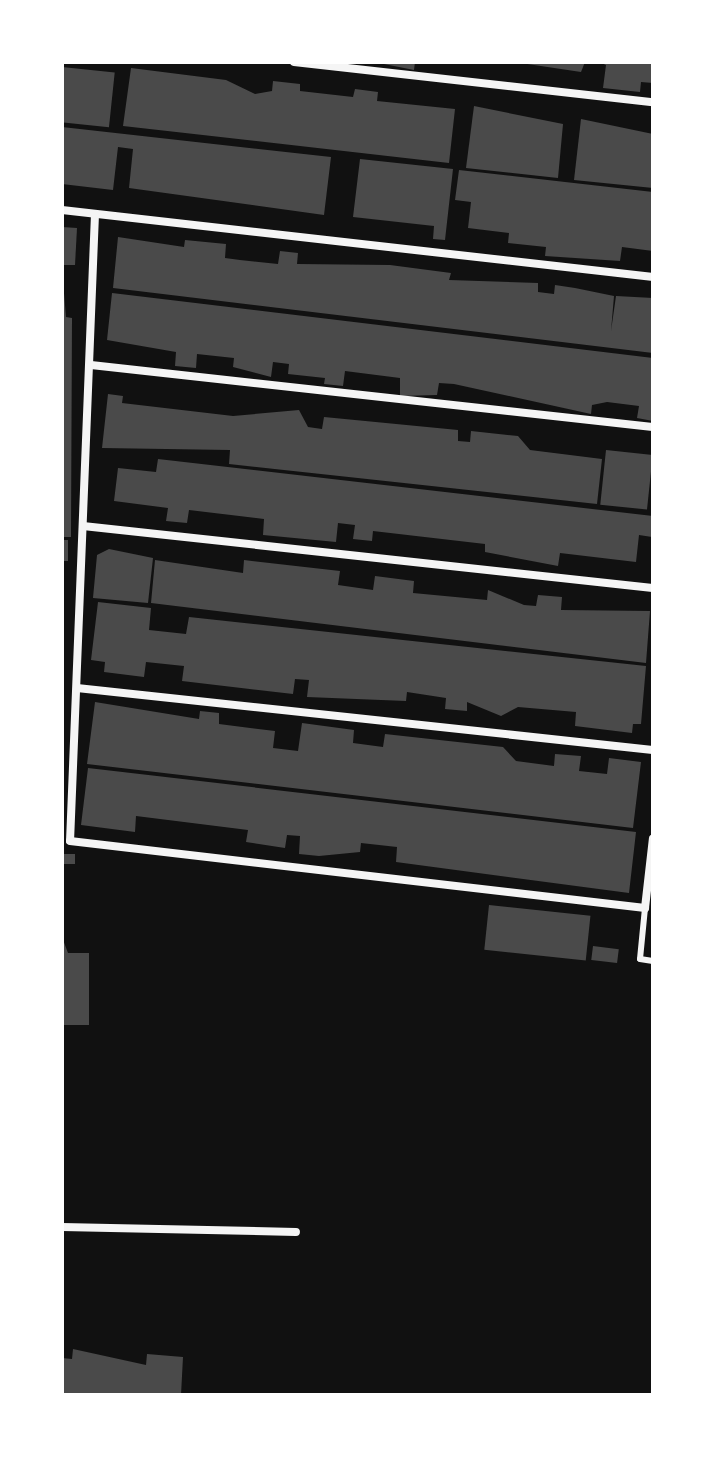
<!DOCTYPE html>
<style>
body{margin:0}
#map{position:relative;width:715px;height:1457px;overflow:hidden;background:#111;font-family:"IBM Plex Sans",sans-serif}
div>[style]{position:absolute}
.building>*{inset:0;background:#4a4a4a;transform-origin:0 0}
.service>*{height:6px;margin:-3px;padding:0 3px;transform-origin:3px;border-radius:3px;background:#f5f5f5}
.minor>*{height:8px;margin:-4px;padding:0 4px;transform-origin:4px;border-radius:4px;background:#f5f5f5}
span{translate:-50% -50%;white-space:nowrap;text-align:center;line-height:1.15;-webkit-text-stroke:6px #fff;paint-order:stroke}
.frame{position:absolute;inset:0;border:64px solid #fff;pointer-events:none}
</style>
<div id="map">
<div class="building">
<i style="clip-path:polygon(374px 62px,415px 62px,414px 70px)"></i>
<i style="clip-path:polygon(514px 62px,585px 62px,581px 72px)"></i>
<i style="clip-path:polygon(599px 62px,653px 62px,653px 83px,641px 82px,640px 92px,603px 88px,606px 65px)"></i>
<i style="left:62px;top:67px;width:53px;height:55px;rotate:6deg"></i>
<i style="clip-path:polygon(131px 68px,226px 80px,255px 94px,272px 91px,273px 81px,300px 84px,300px 91px,353px 97px,355px 89px,378px 92px,377px 101px,455px 109px,449px 163px,123px 126px)"></i>
<i style="clip-path:polygon(474px 106px,563px 124px,558px 178px,466px 168px)"></i>
<i style="clip-path:polygon(581px 119px,653px 134px,653px 188px,574px 180px)"></i>
<i style="clip-path:polygon(62px 127px,331px 157px,324px 215px,129px 188px,133px 149px,118px 147px,113px 190px,62px 184px)"></i>
<i style="clip-path:polygon(360px 159px,453px 169px,445px 240px,433px 239px,434px 226px,353px 217px)"></i>
<i style="clip-path:polygon(459px 170px,653px 192px,653px 251px,622px 247px,620px 261px,545px 256px,546px 247px,508px 243px,509px 233px,468px 228px,471px 202px,455px 200px)"></i>
<i style="clip-path:polygon(62px 227px,77px 228px,75px 265px,62px 265px)"></i>
<i style="clip-path:polygon(118px 237px,184px 247px,185px 240px,226px 244px,225px 258px,240px 260px,278px 264px,280px 251px,298px 253px,297px 264px,390px 265px,451px 273px,449px 280px,538px 283px,538px 292px,554px 294px,555px 285px,575px 288px,614px 296px,611px 331px,616px 296px,653px 298px,653px 353px,113px 288px)"></i>
<i style="clip-path:polygon(62px 269px,66px 317px,72px 318px,71px 537px,62px 537px)"></i>
<i style="clip-path:polygon(112px 293px,653px 358px,653px 421px,637px 418px,639px 406px,607px 402px,592px 405px,591px 414px,454px 384px,439px 383px,437px 395px,400px 396px,400px 378px,345px 371px,343px 386px,324px 384px,325px 378px,288px 374px,289px 364px,273px 362px,271px 377px,233px 367px,234px 358px,197px 354px,196px 368px,175px 366px,176px 352px,107px 340px)"></i>
<i style="clip-path:polygon(108px 394px,123px 396px,122px 403px,233px 416px,299px 410px,308px 427px,322px 429px,324px 417px,458px 430px,458px 441px,470px 442px,471px 431px,518px 436px,530px 450px,602px 459px,597px 504px,229px 464px,230px 450px,102px 448px)"></i>
<i style="left:606px;top:450px;width:47px;height:55px;rotate:6deg"></i>
<i style="clip-path:polygon(158px 459px,653px 516px,652px 537px,639px 535px,636px 562px,560px 553px,558px 566px,485px 552px,485px 544px,373px 531px,372px 541px,353px 539px,355px 525px,338px 523px,336px 542px,263px 535px,264px 519px,189px 510px,187px 523px,166px 521px,168px 508px,114px 501px,118px 468px,156px 472px)"></i>
<i style="left:62px;top:540px;width:6px;height:21px"></i>
<i style="clip-path:polygon(109px 549px,153px 558px,148px 603px,93px 598px,97px 555px)"></i>
<i style="clip-path:polygon(155px 560px,243px 573px,244px 560px,340px 571px,338px 585px,373px 590px,375px 576px,414px 581px,413px 593px,487px 600px,488px 590px,524px 605px,536px 606px,538px 595px,562px 597px,561px 610px,650px 611px,646px 663px,151px 603px)"></i>
<i style="clip-path:polygon(98px 602px,151px 608px,149px 630px,186px 634px,189px 617px,646px 666px,641px 724px,633px 724px,632px 733px,575px 726px,576px 712px,518px 707px,501px 716px,467px 702px,467px 711px,445px 709px,446px 698px,407px 692px,406px 701px,307px 697px,309px 680px,295px 679px,293px 694px,182px 681px,184px 666px,146px 662px,144px 677px,104px 672px,105px 662px,91px 660px)"></i>
<i style="clip-path:polygon(95px 702px,199px 719px,200px 711px,219px 713px,219px 724px,275px 731px,273px 748px,298px 751px,302px 723px,354px 730px,353px 743px,383px 747px,385px 734px,503px 747px,516px 761px,554px 766px,555px 754px,581px 756px,579px 771px,607px 774px,609px 758px,641px 762px,633px 828px,87px 764px)"></i>
<i style="clip-path:polygon(88px 768px,636px 832px,629px 893px,396px 862px,397px 847px,361px 843px,360px 852px,319px 856px,299px 854px,300px 836px,287px 835px,285px 848px,246px 842px,248px 830px,136px 816px,135px 832px,81px 825px)"></i>
<i style="left:62px;top:854px;width:13px;height:10px"></i>
<i style="left:489px;top:905px;width:102px;height:45px;rotate:6deg"></i>
<i style="clip-path:polygon(62px 937px,68px 953px,89px 953px,89px 1025px,62px 1025px)"></i>
<i style="left:593px;top:946px;width:26px;height:14px;rotate:7deg"></i>
<i style="clip-path:polygon(73px 1349px,146px 1365px,147px 1354px,183px 1357px,181px 1395px,62px 1395px,62px 1358px,72px 1359px)"></i>
</div>
<div class="service">
<i style="left:645px;top:908px;width:51px;rotate:95.6deg"></i>
<i style="left:640px;top:959px;width:13px;rotate:9deg"></i>
</div>
<div class="minor">
<i style="left:294px;top:62px;width:361px;rotate:6.4deg"></i>
<i style="left:62px;top:210px;width:595px;rotate:6.47deg"></i>
<i style="left:95px;top:214px;width:627px;rotate:92.28deg"></i>
<i style="left:70px;top:841px;width:579px;rotate:6.65deg"></i>
<i style="left:645px;top:908px;width:70px;rotate:-83.5deg"></i>
<i style="left:91px;top:365px;width:565px;rotate:6.3deg"></i>
<i style="left:83px;top:526px;width:573px;rotate:6.21deg"></i>
<i style="left:77px;top:688px;width:579px;rotate:6.14deg"></i>
<i style="left:62px;top:1227px;width:234px;rotate:1.2deg"></i>
</div>
<div class="frame"></div>
</div>
